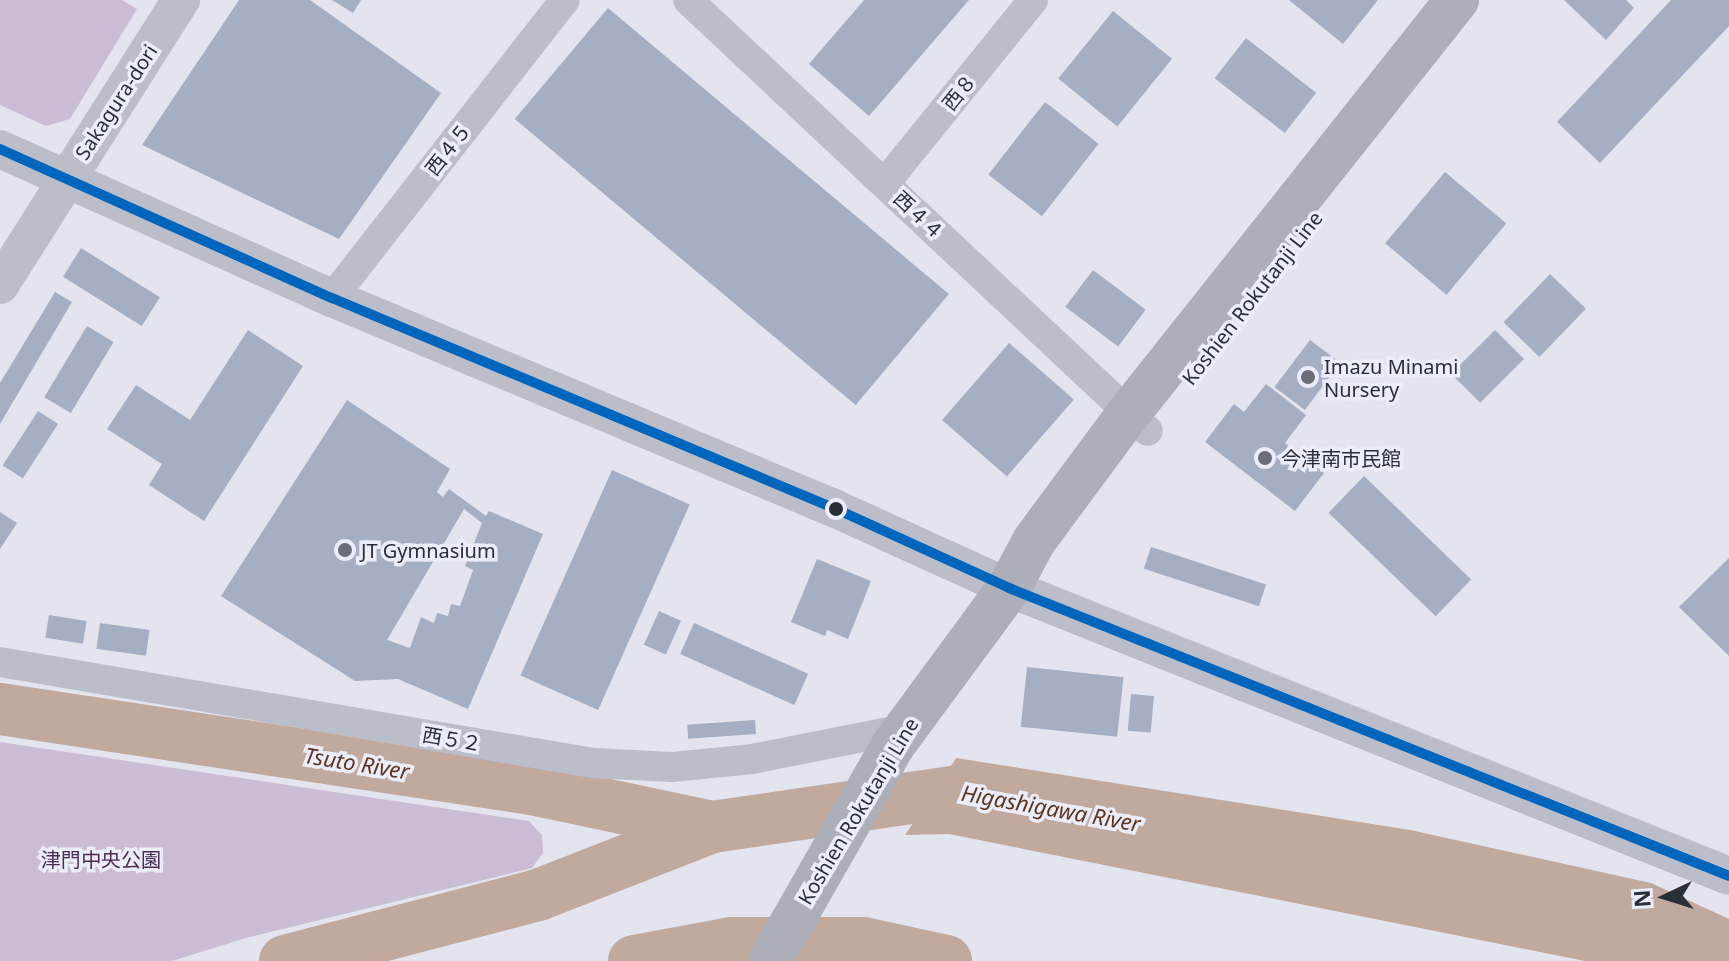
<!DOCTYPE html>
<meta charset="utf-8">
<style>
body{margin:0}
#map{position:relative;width:1729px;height:961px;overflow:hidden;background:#e3e4ee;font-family:"Noto Sans","Noto Sans JP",sans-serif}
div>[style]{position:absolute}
.green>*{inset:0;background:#cbbdd6}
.water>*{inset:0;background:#c1a99e}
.pier>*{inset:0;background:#e3e4ee}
.river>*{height:52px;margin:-26px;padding:0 26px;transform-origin:26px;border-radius:26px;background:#c1a99e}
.building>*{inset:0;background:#a4afc3;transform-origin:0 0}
.minor>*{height:30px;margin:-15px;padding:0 15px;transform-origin:15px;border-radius:15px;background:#bbbec8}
.tertiary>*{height:38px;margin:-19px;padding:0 19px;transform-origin:19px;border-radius:19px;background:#bbbec8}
.secondary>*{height:44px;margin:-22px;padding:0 22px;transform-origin:22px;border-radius:22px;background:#acaeb8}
.bus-1>*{height:10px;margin:-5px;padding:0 5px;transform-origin:5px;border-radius:5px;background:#0065bd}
.dots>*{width:22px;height:22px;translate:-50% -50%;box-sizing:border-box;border:4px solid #ebedfb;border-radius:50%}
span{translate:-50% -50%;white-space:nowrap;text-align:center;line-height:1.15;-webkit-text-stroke:7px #ebedfb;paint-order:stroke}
.street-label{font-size:20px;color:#292f39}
.poi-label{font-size:20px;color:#292f39}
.left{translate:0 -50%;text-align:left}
.park-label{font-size:20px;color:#4b2c59}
.water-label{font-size:22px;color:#5d361d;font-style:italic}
.north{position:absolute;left:1625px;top:857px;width:80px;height:80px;-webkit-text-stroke:6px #ebedfb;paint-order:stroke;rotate:266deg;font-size:22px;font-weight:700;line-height:32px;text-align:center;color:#292f39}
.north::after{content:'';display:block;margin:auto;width:28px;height:36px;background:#292f39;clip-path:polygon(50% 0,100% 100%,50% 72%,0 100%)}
</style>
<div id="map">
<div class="green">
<i style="clip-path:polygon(0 0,122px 0,137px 9px,70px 119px,46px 126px,0 105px)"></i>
<i style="clip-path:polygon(0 742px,529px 821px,542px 835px,543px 853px,532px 868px,246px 938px,172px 961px,0 961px)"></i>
</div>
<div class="water">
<i style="clip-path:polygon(956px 758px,1410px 830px,1651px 883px,1729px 919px,1729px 961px,1585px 961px,949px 834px,905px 835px)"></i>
</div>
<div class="pier">
<i style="clip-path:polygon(958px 754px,956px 758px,903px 838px,902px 833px,952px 756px)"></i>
</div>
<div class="river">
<i style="left:0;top:709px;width:538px;rotate:8.55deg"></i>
<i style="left:532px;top:789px;width:184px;rotate:11.9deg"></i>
<i style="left:285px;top:961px;width:261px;rotate:-14.6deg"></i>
<i style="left:538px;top:895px;width:187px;rotate:-21.3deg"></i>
<i style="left:712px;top:827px;width:256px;rotate:-8.3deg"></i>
<i style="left:965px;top:790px;width:38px;rotate:11deg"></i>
<i style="left:634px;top:961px;width:99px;rotate:-10.5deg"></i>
<i style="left:731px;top:943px;width:132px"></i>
<i style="left:863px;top:943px;width:85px;rotate:12.2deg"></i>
</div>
<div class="building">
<i style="clip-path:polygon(239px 0,310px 0,441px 93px,339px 239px,142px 145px)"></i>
<i style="clip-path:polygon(332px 0,361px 0,353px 13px)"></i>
<i style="clip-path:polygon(864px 0,969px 0,869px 116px,809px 64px)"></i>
<i style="clip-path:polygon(1289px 0,1378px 0,1343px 44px)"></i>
<i style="clip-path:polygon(1564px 0,1626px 0,1634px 8px,1606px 40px)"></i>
<i style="clip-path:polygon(1671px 0,1729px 0,1729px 26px,1600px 163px,1557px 122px)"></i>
<i style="left:608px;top:8px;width:445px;height:145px;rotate:40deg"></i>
<i style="left:1113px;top:11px;width:76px;height:87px;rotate:39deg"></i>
<i style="left:1246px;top:38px;width:89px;height:51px;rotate:38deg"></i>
<i style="left:1045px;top:102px;width:68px;height:92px;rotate:38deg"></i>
<i style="left:1445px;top:172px;width:80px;height:93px;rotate:40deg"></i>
<i style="left:81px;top:248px;width:93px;height:34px;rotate:32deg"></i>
<i style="left:1093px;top:270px;width:66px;height:46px;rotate:37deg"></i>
<i style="left:1550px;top:274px;width:50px;height:67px;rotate:44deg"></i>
<i style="clip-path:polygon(55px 292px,72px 302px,0 424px,0 383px)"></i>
<i style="left:87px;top:326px;width:31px;height:83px;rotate:31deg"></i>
<i style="clip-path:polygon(248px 330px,303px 366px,204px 521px,149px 485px,162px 464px,107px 429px,136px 385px,190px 420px)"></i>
<i style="left:1495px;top:330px;width:41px;height:62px;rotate:45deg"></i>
<i style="left:1310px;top:340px;width:38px;height:59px;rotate:37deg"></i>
<i style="left:1009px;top:343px;width:86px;height:102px;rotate:41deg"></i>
<i style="clip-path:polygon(1266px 384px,1306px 415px,1285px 443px,1324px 473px,1295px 511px,1205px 442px,1234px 404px,1244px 412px)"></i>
<i style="clip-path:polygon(evenodd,347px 400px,450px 469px,437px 492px,443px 497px,449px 489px,486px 516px,489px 511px,543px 534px,468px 709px,398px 679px,355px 681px,221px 596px,347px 400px,464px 509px,482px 523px,465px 566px,473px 570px,460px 606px,451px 604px,448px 616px,437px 613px,434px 623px,421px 617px,410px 648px,387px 640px,464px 509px)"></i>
<i style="left:38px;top:411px;width:24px;height:65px;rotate:33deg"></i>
<i style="left:612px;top:470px;width:85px;height:225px;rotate:24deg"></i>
<i style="left:1364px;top:476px;width:149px;height:51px;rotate:44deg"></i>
<i style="clip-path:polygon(0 512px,17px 523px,0 549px)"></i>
<i style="left:1151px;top:547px;width:121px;height:23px;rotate:18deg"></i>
<i style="clip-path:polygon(1729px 558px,1729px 656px,1679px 607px)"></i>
<i style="clip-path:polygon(817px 559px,871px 581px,848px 639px,827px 630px,825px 636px,791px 622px)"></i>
<i style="left:659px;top:611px;width:24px;height:37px;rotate:24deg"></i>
<i style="left:49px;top:615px;width:38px;height:23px;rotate:9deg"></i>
<i style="left:100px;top:623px;width:50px;height:26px;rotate:8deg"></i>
<i style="left:694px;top:623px;width:125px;height:34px;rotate:24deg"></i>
<i style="left:1027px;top:667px;width:97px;height:60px;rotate:6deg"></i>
<i style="left:1131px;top:694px;width:23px;height:37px;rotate:5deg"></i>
<i style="left:755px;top:720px;width:14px;height:68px;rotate:86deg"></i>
</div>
<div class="minor">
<i style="left:688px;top:0;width:630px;rotate:43.14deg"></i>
<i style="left:885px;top:183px;width:235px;rotate:-51deg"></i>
<i style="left:332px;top:298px;width:378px;rotate:-52deg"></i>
<i style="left:0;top:662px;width:602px;rotate:9.67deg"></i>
<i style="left:593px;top:763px;width:79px;rotate:2.9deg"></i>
<i style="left:672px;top:767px;width:80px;rotate:-5.7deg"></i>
<i style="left:752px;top:759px;width:155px;rotate:-11.2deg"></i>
</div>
<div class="tertiary">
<i style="left:0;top:149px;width:364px;rotate:24.2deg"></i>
<i style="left:332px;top:298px;width:546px;rotate:22.72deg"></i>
<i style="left:836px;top:509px;width:190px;rotate:24.5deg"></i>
<i style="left:1009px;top:588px;width:775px;rotate:21.8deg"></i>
<i style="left:0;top:285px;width:338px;rotate:-57.6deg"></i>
</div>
<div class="secondary">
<i style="left:770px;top:961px;width:250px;rotate:-60.3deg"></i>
<i style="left:894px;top:744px;width:194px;rotate:-53.6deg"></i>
<i style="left:1009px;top:588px;width:53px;rotate:-62deg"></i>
<i style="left:1034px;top:541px;width:158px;rotate:-53.5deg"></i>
<i style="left:1128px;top:414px;width:529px;rotate:-51.53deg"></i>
</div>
<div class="bus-1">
<i style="left:0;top:149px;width:364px;rotate:24.2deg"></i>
<i style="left:332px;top:298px;width:546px;rotate:22.72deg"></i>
<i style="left:836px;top:509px;width:190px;rotate:24.5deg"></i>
<i style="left:1009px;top:588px;width:775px;rotate:21.8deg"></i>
</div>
<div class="dots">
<i style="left:1308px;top:377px;background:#6a6e78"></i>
<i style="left:1265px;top:458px;background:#6a6e78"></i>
<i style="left:836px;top:509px;background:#292f39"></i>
<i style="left:345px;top:550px;background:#6a6e78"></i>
</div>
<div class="street-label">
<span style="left:959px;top:92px;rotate:-51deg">西８</span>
<span style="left:116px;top:102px;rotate:-57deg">Sakagura-dori</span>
<span style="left:448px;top:149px;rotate:-52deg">西４５</span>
<span style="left:919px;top:215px;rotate:43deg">西４４</span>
<span style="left:1252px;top:298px;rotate:-52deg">Koshien Rokutanji Line</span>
<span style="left:452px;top:739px;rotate:10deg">西５２</span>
<span style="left:858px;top:811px;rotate:-59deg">Koshien Rokutanji Line</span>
</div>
<div class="poi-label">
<span class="left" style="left:1324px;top:378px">Imazu Minami<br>Nursery</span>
<span class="left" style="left:1281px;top:458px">今津南市民館</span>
<span class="left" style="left:361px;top:550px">JT Gymnasium</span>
</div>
<div class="park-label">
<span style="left:101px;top:859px">津門中央公園</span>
</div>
<div class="water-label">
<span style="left:357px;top:763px;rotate:9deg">Tsuto River</span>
<span style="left:1051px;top:808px;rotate:10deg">Higashigawa River</span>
</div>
<div class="north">N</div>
</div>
